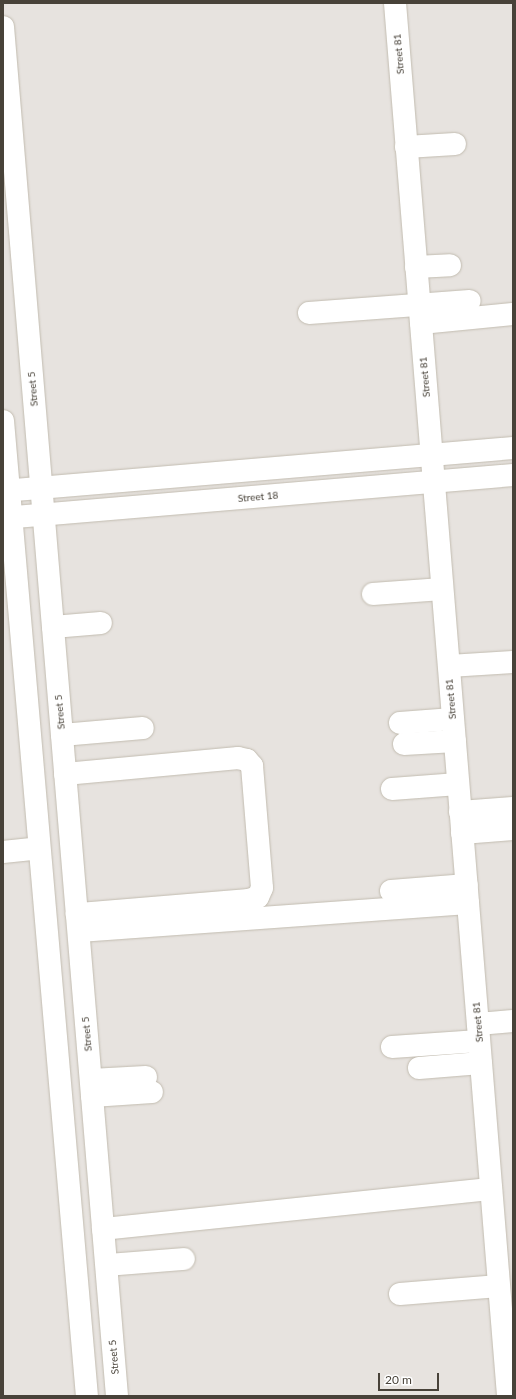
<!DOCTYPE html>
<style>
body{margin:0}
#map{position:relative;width:516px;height:1399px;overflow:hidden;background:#f4f1ea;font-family:Lato,sans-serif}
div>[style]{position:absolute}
.industrial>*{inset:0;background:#e7e3df;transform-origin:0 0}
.roads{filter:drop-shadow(0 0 1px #c2bcb0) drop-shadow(0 0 1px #c2bcb0)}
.minor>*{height:22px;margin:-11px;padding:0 11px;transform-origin:11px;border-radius:11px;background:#fff}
span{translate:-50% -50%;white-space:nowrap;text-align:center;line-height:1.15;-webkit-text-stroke:3.5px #fff;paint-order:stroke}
.street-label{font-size:10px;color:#484239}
.frame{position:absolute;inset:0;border:4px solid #484239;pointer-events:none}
.scale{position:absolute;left:378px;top:1373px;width:61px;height:18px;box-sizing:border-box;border:2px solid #484239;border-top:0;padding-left:5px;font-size:12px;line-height:14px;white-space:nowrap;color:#484239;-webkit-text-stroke:3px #fff;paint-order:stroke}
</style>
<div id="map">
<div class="industrial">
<i style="left:3px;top:3px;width:510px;height:1393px"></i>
</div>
<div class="roads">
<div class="minor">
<i style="left:395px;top:3px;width:1398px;rotate:85.36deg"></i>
<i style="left:3px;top:27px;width:1374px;rotate:85.24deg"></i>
<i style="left:406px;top:147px;width:49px;rotate:-3.5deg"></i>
<i style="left:416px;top:267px;width:34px;rotate:-3deg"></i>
<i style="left:309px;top:313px;width:161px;rotate:-4.3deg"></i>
<i style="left:421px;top:323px;width:92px;rotate:-5.6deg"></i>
<i style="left:3px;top:421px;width:979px;rotate:85.08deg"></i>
<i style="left:3px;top:491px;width:512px;rotate:-4.82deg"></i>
<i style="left:3px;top:518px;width:512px;rotate:-4.82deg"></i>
<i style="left:373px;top:594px;width:69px;rotate:-4.1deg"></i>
<i style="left:53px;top:627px;width:48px;rotate:-4.8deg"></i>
<i style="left:449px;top:666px;width:64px;rotate:-3.6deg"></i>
<i style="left:400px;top:723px;width:53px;rotate:-4.3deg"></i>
<i style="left:62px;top:735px;width:81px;rotate:-4.9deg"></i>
<i style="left:404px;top:744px;width:51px;rotate:-3.4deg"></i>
<i style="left:65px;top:774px;width:174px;rotate:-5.3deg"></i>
<i style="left:238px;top:758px;width:9px;rotate:13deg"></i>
<i style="left:247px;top:760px;width:8px;rotate:50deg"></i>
<i style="left:252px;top:766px;width:122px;rotate:85.3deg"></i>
<i style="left:262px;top:888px;width:10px;rotate:114deg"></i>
<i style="left:258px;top:897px;width:9px;rotate:162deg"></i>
<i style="left:249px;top:900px;width:173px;rotate:175.3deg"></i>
<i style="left:392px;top:789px;width:66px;rotate:-4.3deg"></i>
<i style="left:460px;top:812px;width:53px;rotate:-4.3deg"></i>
<i style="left:462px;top:833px;width:51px;rotate:-4.5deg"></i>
<i style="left:3px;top:852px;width:36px;rotate:-6deg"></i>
<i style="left:391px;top:891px;width:76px;rotate:-4.5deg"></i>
<i style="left:79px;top:931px;width:390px;rotate:-4.1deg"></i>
<i style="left:478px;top:1024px;width:35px;rotate:-5deg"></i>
<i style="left:392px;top:1047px;width:87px;rotate:-3.9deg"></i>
<i style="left:419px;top:1068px;width:62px;rotate:-4.6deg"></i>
<i style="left:91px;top:1080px;width:55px;rotate:-3.1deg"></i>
<i style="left:92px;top:1096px;width:60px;rotate:-3.8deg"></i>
<i style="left:103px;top:1229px;width:390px;rotate:-5.9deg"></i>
<i style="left:107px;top:1265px;width:77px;rotate:-4.5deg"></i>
<i style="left:400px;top:1294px;width:99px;rotate:-4.6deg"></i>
</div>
</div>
<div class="street-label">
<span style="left:399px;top:54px;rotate:-95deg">Street 81</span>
<span style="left:425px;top:377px;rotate:-95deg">Street 81</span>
<span style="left:33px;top:389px;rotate:-95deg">Street 5</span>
<span style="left:258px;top:497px;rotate:-5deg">Street 18</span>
<span style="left:451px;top:699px;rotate:-95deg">Street 81</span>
<span style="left:60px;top:712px;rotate:-95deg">Street 5</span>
<span style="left:478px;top:1022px;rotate:-95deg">Street 81</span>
<span style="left:87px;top:1034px;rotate:-95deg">Street 5</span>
<span style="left:114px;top:1357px;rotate:-95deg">Street 5</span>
</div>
<div class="frame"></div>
<div class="scale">20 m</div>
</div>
